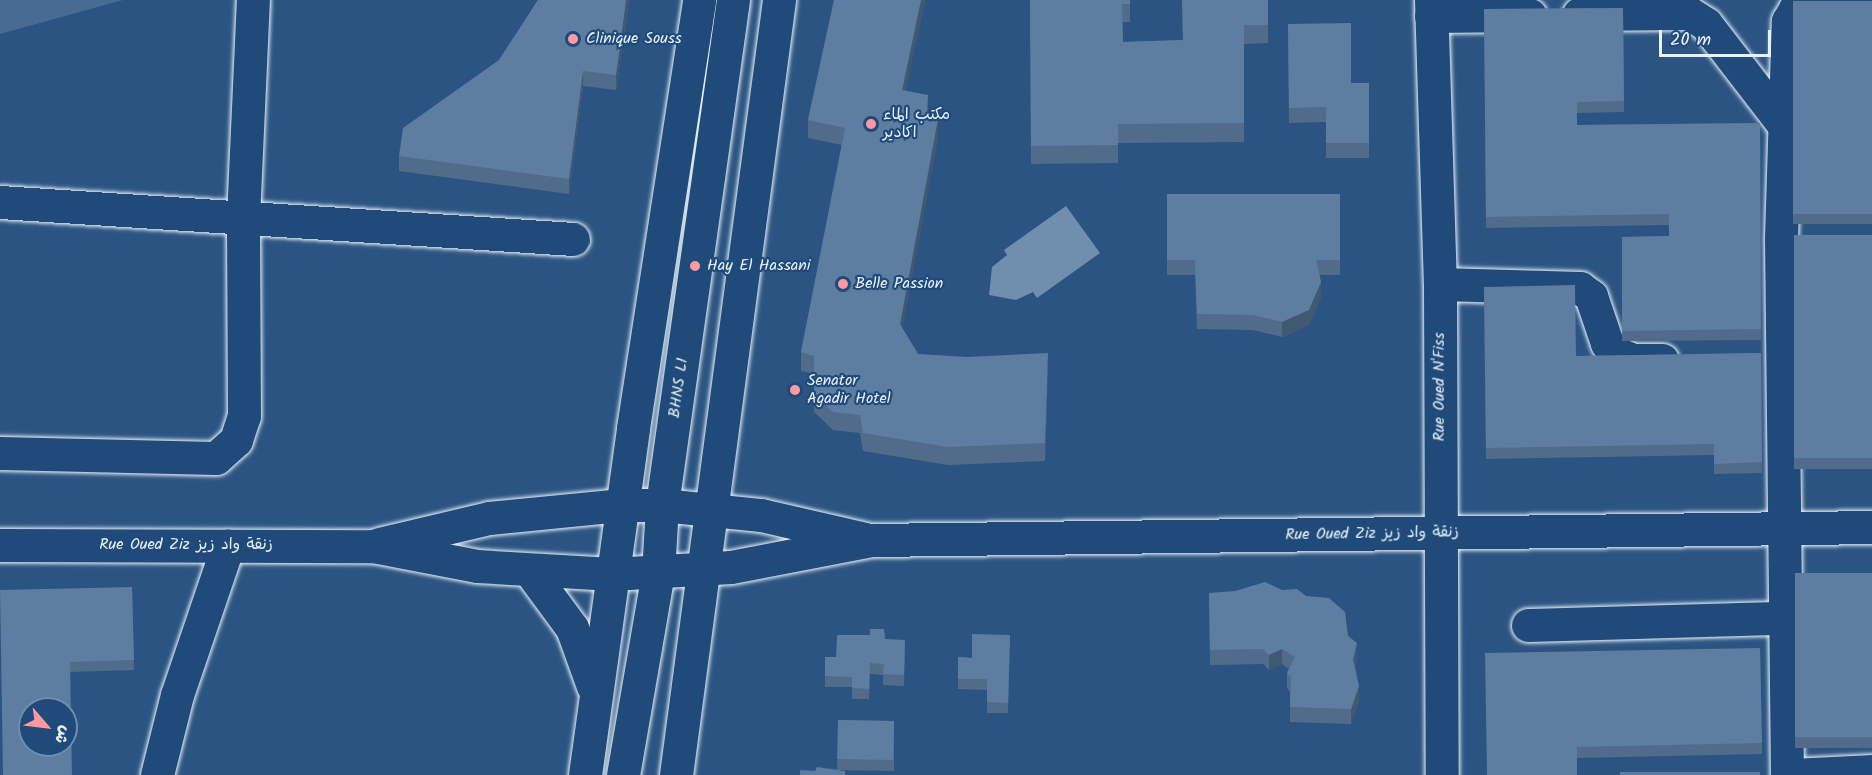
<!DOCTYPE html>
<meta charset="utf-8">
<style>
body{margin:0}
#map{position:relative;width:1872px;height:775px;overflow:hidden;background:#2b5482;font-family:Kalam,"Playpen Sans Arabic",sans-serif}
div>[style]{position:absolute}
.green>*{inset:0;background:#476b93}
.water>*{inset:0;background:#708ead}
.roads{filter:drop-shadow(0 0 2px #e8f1f8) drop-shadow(0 0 2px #e8f1f8)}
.minor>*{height:33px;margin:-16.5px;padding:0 16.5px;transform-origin:16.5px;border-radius:16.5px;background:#1f4a7a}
.wall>*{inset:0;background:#506c8a;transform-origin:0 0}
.shaded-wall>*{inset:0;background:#415871}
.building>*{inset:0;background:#5d7da1;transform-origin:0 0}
.dots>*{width:16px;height:16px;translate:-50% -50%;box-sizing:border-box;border:3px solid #1f4a7a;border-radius:50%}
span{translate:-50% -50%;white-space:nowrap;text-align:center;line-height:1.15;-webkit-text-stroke:4.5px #1f4a7a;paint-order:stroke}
.poi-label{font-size:16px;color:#e8f1f8}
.left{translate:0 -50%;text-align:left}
.street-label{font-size:16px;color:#e8f1f8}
.north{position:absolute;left:18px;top:697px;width:60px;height:60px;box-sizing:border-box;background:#1f4a7a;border:2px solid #6f8dac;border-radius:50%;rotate:118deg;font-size:16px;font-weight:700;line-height:24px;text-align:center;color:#e8f1f8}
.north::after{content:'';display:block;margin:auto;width:21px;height:27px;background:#ff9aa2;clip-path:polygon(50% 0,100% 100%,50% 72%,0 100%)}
.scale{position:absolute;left:1659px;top:30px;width:112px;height:27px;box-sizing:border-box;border:3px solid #e8f1f8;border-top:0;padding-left:8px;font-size:18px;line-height:21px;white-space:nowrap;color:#e8f1f8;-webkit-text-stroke:4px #1f4a7a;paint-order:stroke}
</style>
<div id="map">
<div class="green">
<i style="clip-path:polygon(0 0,123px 0,0 34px)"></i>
</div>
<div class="water">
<i style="clip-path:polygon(1066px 206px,1100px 253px,1037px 298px,1033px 292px,1016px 300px,989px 295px,992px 267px,1007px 255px,1004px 250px)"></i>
</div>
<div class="roads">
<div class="minor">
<i style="left:1431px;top:0;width:284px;rotate:88.2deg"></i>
<i style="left:1440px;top:284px;width:491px;rotate:89.8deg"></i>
<i style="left:1579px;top:14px;width:110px;rotate:-0.5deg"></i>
<i style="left:1689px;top:13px;width:20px;rotate:33deg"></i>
<i style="left:1706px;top:24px;width:131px;rotate:52.4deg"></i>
<i style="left:1431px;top:16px;width:99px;rotate:-0.6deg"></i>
<i style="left:0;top:202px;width:574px;rotate:3.69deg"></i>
<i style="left:1440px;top:284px;width:140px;rotate:1.6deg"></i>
<i style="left:1580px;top:288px;width:14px;rotate:36deg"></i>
<i style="left:1591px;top:296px;width:50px;rotate:71.2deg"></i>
<i style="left:1607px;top:343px;width:11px;rotate:52deg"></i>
<i style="left:1614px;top:352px;width:21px;rotate:23deg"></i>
<i style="left:1633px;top:360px;width:29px"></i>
<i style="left:0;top:453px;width:216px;rotate:1.3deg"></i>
<i style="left:216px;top:458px;width:27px;rotate:-42deg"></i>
<i style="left:236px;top:440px;width:25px;rotate:-72deg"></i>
<i style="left:244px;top:416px;width:198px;rotate:-90.3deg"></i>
<i style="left:243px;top:218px;width:218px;rotate:-87.4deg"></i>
<i style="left:379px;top:544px;width:113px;rotate:-13.3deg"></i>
<i style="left:489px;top:518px;width:134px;rotate:-5.6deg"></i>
<i style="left:622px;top:505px;width:40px"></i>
<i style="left:662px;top:505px;width:100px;rotate:5.8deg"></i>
<i style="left:761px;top:515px;width:111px;rotate:13deg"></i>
<i style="left:0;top:545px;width:373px;rotate:0.2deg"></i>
<i style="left:373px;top:546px;width:106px;rotate:10.9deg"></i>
<i style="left:477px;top:566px;width:135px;rotate:3.4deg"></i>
<i style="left:612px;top:574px;width:119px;rotate:-3.4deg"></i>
<i style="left:731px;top:567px;width:143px;rotate:-10.9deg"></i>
<i style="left:871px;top:540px;width:1001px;rotate:-0.74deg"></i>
<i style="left:530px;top:571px;width:71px;rotate:53.6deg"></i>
<i style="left:572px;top:628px;width:62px;rotate:70.1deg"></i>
<i style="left:1528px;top:625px;width:257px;rotate:-1.6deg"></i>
<i style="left:157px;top:775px;width:82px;rotate:-76deg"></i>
<i style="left:177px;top:695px;width:158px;rotate:-71.2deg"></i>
<i style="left:585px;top:775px;width:350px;rotate:-82.1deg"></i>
<i style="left:633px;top:428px;width:433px;rotate:-81.2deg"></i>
<i style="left:623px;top:775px;width:205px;rotate:-80.2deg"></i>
<i style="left:658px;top:573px;width:68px;rotate:-86.6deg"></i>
<i style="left:662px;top:505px;width:510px;rotate:-82deg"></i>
<i style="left:676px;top:775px;width:782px;rotate:-82.43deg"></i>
<i style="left:1787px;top:775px;width:537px;rotate:-90.64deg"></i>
<i style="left:1781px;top:238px;width:217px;rotate:-88.2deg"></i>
<i style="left:1788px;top:21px;width:16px;rotate:-60deg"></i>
<i style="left:1796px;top:7px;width:76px;rotate:-3.8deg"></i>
<i style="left:1793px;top:775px;width:79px;rotate:-2.9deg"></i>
</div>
</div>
<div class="wall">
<i style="clip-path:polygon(538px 0,629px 0,616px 90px,583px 86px,569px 194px,399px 171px,399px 156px,499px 60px)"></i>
<i style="clip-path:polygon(834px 0,925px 0,905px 91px,928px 113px,928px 119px,938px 137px,902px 328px,918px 354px,1048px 371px,1045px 461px,948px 465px,863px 451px,860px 433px,833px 430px,814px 412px,814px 374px,801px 371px,801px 352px,842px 145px,808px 138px,808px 120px)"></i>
<i style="clip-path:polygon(1030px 0,1130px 0,1130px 22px,1122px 22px,1123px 42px,1183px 40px,1182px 0,1268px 0,1268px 43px,1244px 44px,1244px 142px,1118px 143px,1118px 163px,1031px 164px)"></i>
<i style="left:1872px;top:1px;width:223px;height:79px;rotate:90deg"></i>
<i style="clip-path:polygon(1623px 8px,1624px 112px,1577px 113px,1577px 125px,1760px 123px,1761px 340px,1622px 341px,1622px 237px,1669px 236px,1669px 225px,1486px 228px,1484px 9px)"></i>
<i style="clip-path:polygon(1288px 24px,1351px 83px,1369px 83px,1369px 158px,1326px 158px,1326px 122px,1289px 123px)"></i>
<i style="clip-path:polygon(1167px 194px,1340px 194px,1340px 275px,1320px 275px,1321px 297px,1309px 325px,1282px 337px,1253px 330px,1197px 329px,1195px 275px,1167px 275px)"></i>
<i style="left:1872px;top:235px;width:234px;height:78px;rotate:90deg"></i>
<i style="clip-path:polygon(1484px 287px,1576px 356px,1761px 353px,1762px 473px,1714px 474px,1714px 455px,1486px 459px)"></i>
<i style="left:1872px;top:573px;width:175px;height:77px;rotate:90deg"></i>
<i style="clip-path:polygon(132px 587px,134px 670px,70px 672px,0 648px)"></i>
<i style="clip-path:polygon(1209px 593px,1348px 636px,1357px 658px,1355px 667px,1359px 701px,1351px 724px,1290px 722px,1290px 692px,1287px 688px,1287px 673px,1289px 669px,1282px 664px,1269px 670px,1263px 664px,1210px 665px)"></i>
<i style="clip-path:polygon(1010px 635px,1008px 713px,987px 713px,987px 690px,958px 689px,958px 657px,972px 658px)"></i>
<i style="clip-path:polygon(905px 640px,904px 686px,883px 685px,883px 675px,870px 674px,869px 699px,852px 699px,852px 687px,825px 687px,825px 657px,836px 657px)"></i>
<i style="clip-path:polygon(1760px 648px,1762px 754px,1577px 758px,1486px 775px)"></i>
<i style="clip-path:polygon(838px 720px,894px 721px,894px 771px,838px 770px,845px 775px,815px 771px,837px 770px)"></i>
</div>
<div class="shaded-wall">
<i style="clip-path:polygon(626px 0,629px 0,616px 90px,616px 75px)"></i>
<i style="clip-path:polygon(921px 0,925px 0,902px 108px,902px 90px)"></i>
<i style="clip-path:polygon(583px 71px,583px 86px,569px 194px,569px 179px)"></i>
<i style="clip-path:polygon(938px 119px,938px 137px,900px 342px,900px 324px)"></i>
<i style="clip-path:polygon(1321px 282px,1321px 297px,1309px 325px,1282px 337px,1282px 322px)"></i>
<i style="clip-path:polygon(1048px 353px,1048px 371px,1045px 461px,1045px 443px)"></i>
<i style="clip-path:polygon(1357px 643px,1357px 658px,1353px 674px,1353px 659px)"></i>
<i style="clip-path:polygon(1282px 649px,1282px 664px,1269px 670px,1269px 655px)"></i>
<i style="clip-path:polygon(1359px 686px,1359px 701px,1351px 724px,1351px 709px)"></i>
</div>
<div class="building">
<i style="clip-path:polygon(538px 0,626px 0,616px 75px,583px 71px,569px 179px,399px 156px,403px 128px,499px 60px)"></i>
<i style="clip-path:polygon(834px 0,921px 0,902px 90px,928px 95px,927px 119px,938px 119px,900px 324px,918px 354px,967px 357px,1048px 353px,1045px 443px,948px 447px,863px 433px,860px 415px,833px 412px,814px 394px,814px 356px,801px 352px,845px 128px,808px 120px)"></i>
<i style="clip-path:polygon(1030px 0,1130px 0,1130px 4px,1122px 4px,1123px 42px,1183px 40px,1182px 0,1268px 0,1268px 25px,1244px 25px,1244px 123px,1118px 124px,1118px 145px,1031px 146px)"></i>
<i style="left:1872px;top:1px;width:213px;height:79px;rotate:90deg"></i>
<i style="clip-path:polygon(1623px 8px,1624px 101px,1577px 102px,1577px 125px,1760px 123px,1761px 329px,1622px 331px,1622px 237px,1669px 236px,1669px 214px,1486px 217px,1484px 9px)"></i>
<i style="clip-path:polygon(1351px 23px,1351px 83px,1369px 83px,1369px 143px,1326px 143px,1326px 107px,1289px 108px,1288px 24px)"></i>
<i style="clip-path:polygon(1167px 194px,1340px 194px,1340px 260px,1316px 260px,1321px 282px,1309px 310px,1282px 322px,1253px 315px,1197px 314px,1195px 260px,1167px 260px)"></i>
<i style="left:1872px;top:235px;width:223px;height:78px;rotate:90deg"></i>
<i style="clip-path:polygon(1575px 285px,1576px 356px,1761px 353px,1762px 462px,1714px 464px,1714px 444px,1486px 448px,1484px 287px)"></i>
<i style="left:1872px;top:573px;width:164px;height:77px;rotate:90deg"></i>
<i style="clip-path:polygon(1265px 582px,1282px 590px,1297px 589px,1306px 596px,1329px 598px,1345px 612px,1348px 636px,1357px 643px,1353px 659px,1359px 686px,1351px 709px,1290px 707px,1291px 677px,1287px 673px,1295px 657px,1282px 649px,1269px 655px,1263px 649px,1210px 650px,1209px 593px,1235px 591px)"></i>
<i style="clip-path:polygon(evenodd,132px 587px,134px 660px,70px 662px,72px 775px,3px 775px,0 590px,132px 587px,30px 709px,66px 709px,66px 745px,30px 745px,30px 709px)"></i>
<i style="clip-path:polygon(870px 629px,884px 629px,885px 639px,905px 640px,904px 675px,883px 674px,884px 664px,870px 663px,869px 689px,852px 688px,852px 677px,825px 676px,825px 657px,836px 657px,837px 635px,870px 635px)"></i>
<i style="clip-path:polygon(972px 634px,1010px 635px,1008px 703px,987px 702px,987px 679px,958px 679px,958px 657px,972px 658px)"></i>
<i style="clip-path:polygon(1760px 648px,1762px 743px,1577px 747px,1577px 775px,1487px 775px,1485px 653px)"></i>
<i style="left:838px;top:720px;width:56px;height:39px;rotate:1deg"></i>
<i style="clip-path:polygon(817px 767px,845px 771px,845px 775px,800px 775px,800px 770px,815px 771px)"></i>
<i style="left:1620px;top:772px;width:140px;height:3px"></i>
</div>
<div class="dots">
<i style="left:573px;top:39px;background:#ff9aa2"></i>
<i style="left:871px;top:124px;background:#ff9aa2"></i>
<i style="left:695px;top:266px;background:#ff9aa2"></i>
<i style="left:843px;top:284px;background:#ff9aa2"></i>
<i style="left:795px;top:390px;background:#ff9aa2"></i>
</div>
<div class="poi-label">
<span class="left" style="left:586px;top:39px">Clinique Souss</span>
<span class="left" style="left:883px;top:124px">مكتب الماء<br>اكادير</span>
<span class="left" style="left:707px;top:266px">Hay El Hassani</span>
<span class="left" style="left:855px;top:284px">Belle Passion</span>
<span class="left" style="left:807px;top:390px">Senator<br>Agadir Hotel</span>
</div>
<div class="street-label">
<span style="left:1440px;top:387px;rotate:-90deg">Rue Oued N'Fiss</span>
<span style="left:679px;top:388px;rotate:-82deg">BHNS L1</span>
<span style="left:1372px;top:534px;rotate:-1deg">Rue Oued Ziz زنقة واد زيز</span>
<span style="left:186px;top:545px">Rue Oued Ziz زنقة واد زيز</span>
</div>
<div class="north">ش</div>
<div class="scale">20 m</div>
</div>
